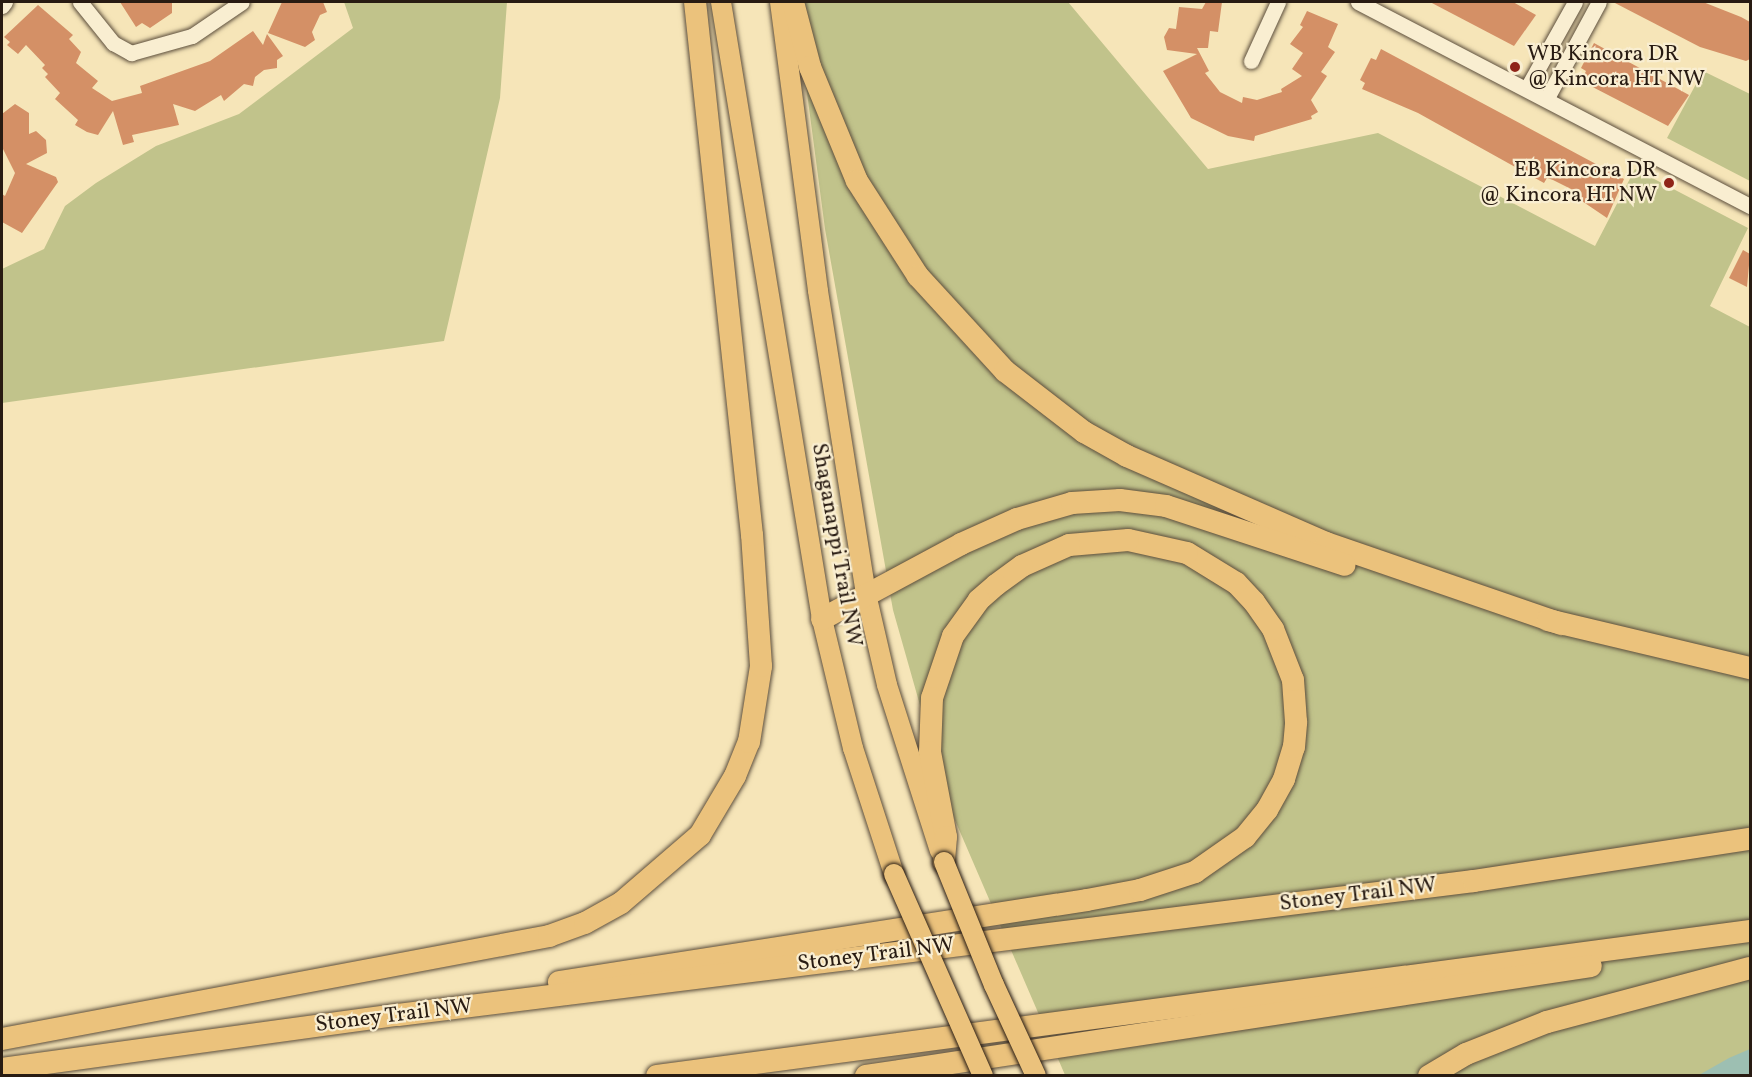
<!DOCTYPE html>
<style>
body{margin:0}
#map{position:relative;width:1752px;height:1077px;overflow:hidden;background:#f6e5b8;font-family:Vollkorn,serif}
div>[style]{position:absolute}
.green>*{inset:0;background:#c1c38b}
.water>*{inset:0;background:#9dbfb2}
.building>*{inset:0;background:#d49066}
.roads{filter:drop-shadow(0 0 2px #5c4e3c) drop-shadow(0 0 2px #5c4e3c)}
.minor>*{height:15px;margin:-7.5px;padding:0 7.5px;transform-origin:7.5px;border-radius:7.5px;background:#f9eed1}
.major>*{height:20px;margin:-10px;padding:0 10px;transform-origin:10px;border-radius:10px;background:#ebc27c}
.highway>*{height:22px;margin:-11px;padding:0 11px;transform-origin:11px;border-radius:11px;background:#ebc27c}
.bridges{filter:drop-shadow(0 0 2px #281b12) drop-shadow(0 0 2px #281b12)}
.major-bridge>*{height:20px;margin:-10px;padding:0 10px;transform-origin:10px;border-radius:10px;background:#ebc27c}
.dots>*{width:16px;height:16px;translate:-50% -50%;box-sizing:border-box;border:3px solid #f9eed1;border-radius:50%}
span{translate:-50% -50%;white-space:nowrap;text-align:center;line-height:1.15;-webkit-text-stroke:4.5px #f9eed1;paint-order:stroke}
.poi-label{font-size:22px;color:#281b12}
.left{translate:0 -50%;text-align:left}
.right{translate:-100% -50%;text-align:right}
.street-label{font-size:22px;color:#281b12}
.frame{position:absolute;inset:0;border:3px solid #281b12;pointer-events:none}
</style>
<div id="map">
<div class="green">
<i style="clip-path:polygon(344px 2px,507px 2px,500px 98px,444px 341px,2px 403px,2px 269px,44px 249px,65px 206px,96px 183px,156px 146px,239px 114px,353px 28px)"></i>
<i style="clip-path:polygon(795px 2px,1068px 2px,1208px 169px,1378px 133px,1595px 246px,1635px 169px,1748px 228px,1710px 306px,1750px 327px,1750px 1075px,1065px 1075px,948px 804px,893px 610px,825px 229px)"></i>
<i style="clip-path:polygon(1703px 71px,1750px 94px,1750px 181px,1667px 138px)"></i>
</div>
<div class="water">
<i style="clip-path:polygon(1750px 1049px,1750px 1075px,1699px 1075px,1729px 1058px)"></i>
</div>
<div class="building">
<i style="clip-path:polygon(120px 2px,172px 2px,172px 13px,150px 28px,142px 23px,136px 27px)"></i>
<i style="clip-path:polygon(282px 2px,323px 2px,327px 12px,320px 15px,312px 32px,315px 40px,305px 47px,268px 33px)"></i>
<i style="clip-path:polygon(1206px 2px,1222px 2px,1218px 32px,1210px 31px,1208px 48px,1197px 48px,1209px 71px,1205px 73px,1220px 92px,1242px 103px,1243px 97px,1257px 100px,1282px 92px,1281px 89px,1302px 76px,1292px 69px,1303px 53px,1290px 44px,1303px 27px,1300px 25px,1307px 11px,1338px 24px,1328px 47px,1335px 52px,1321px 72px,1327px 76px,1311px 100px,1318px 112px,1311px 116px,1312px 119px,1255px 136px,1254px 141px,1228px 136px,1191px 118px,1163px 71px,1197px 54px,1167px 50px,1164px 37px,1169px 28px,1176px 29px,1179px 7px,1202px 9px)"></i>
<i style="clip-path:polygon(1430px 2px,1513px 2px,1536px 15px,1514px 46px)"></i>
<i style="clip-path:polygon(1613px 2px,1703px 2px,1741px 17px,1750px 22px,1750px 59px,1746px 61px,1700px 47px)"></i>
<i style="clip-path:polygon(38px 5px,73px 35px,69px 39px,81px 52px,76px 63px,98px 81px,92px 88px,112px 101px,142px 93px,140px 86px,210px 61px,253px 31px,263px 45px,267px 34px,283px 56px,277px 60px,277px 68px,264px 70px,255px 77px,253px 86px,244px 84px,224px 101px,221px 95px,195px 111px,173px 104px,179px 125px,132px 135px,134px 142px,123px 145px,113px 111px,98px 135px,87px 132px,75px 125px,78px 120px,55px 99px,60px 93px,45px 77px,48px 74px,42px 68px,45px 65px,26px 45px,18px 54px,7px 45px,10px 42px,4px 37px)"></i>
<i style="clip-path:polygon(1594px 43px,1689px 95px,1668px 126px,1581px 81px,1586px 71px,1581px 68px)"></i>
<i style="clip-path:polygon(1381px 49px,1624px 179px,1607px 218px,1573px 195px,1575px 191px,1553px 180px,1547px 178px,1544px 183px,1418px 113px,1362px 89px,1365px 83px,1360px 80px,1371px 58px,1376px 60px)"></i>
<i style="clip-path:polygon(15px 104px,29px 113px,29px 134px,36px 131px,46px 140px,47px 153px,26px 164px,56px 177px,58px 182px,22px 233px,2px 222px,2px 194px,5px 196px,15px 173px,2px 147px,2px 114px)"></i>
<i style="clip-path:polygon(1743px 250px,1750px 254px,1747px 287px,1729px 278px)"></i>
</div>
<div class="roads">
<div class="minor">
<i style="left:80px;top:2px;width:53px;rotate:51.2deg"></i>
<i style="left:113px;top:43px;width:21px;rotate:29deg"></i>
<i style="left:131px;top:53px;width:63px;rotate:-15.6deg"></i>
<i style="left:192px;top:36px;width:60px;rotate:-34.2deg"></i>
<i style="left:1358px;top:2px;width:442px;rotate:27.5deg"></i>
<i style="left:2px;top:6px;width:5px;rotate:-53deg"></i>
<i style="left:1251px;top:61px;width:65px;rotate:-65.4deg"></i>
<i style="left:1527px;top:88px;width:98px;rotate:-60.8deg"></i>
<i style="left:1547px;top:98px;width:109px;rotate:-61.6deg"></i>
</div>
<div class="major">
<i style="left:721px;top:2px;width:625px;rotate:80.7deg"></i>
<i style="left:822px;top:619px;width:133px;rotate:76.5deg"></i>
<i style="left:853px;top:748px;width:133px;rotate:72deg"></i>
<i style="left:780px;top:2px;width:291px;rotate:82.5deg"></i>
<i style="left:818px;top:291px;width:307px;rotate:81deg"></i>
<i style="left:866px;top:594px;width:93px;rotate:77deg"></i>
<i style="left:887px;top:685px;width:174px;rotate:72.3deg"></i>
</div>
<div class="highway">
<i style="left:793px;top:2px;width:67px;rotate:75.3deg"></i>
<i style="left:810px;top:67px;width:123px;rotate:67.6deg"></i>
<i style="left:857px;top:181px;width:113px;rotate:57.3deg"></i>
<i style="left:918px;top:276px;width:129px;rotate:47.5deg"></i>
<i style="left:1005px;top:371px;width:100px;rotate:37.7deg"></i>
<i style="left:1084px;top:432px;width:49px;rotate:29.2deg"></i>
<i style="left:1127px;top:456px;width:217px;rotate:23.6deg"></i>
<i style="left:1326px;top:543px;width:249px;rotate:19deg"></i>
<i style="left:822px;top:619px;width:158px;rotate:-28.3deg"></i>
<i style="left:961px;top:544px;width:61px;rotate:-24.1deg"></i>
<i style="left:1017px;top:519px;width:57px;rotate:-16.2deg"></i>
<i style="left:1072px;top:503px;width:48px;rotate:-3.6deg"></i>
<i style="left:1120px;top:500px;width:46px;rotate:7.4deg"></i>
<i style="left:1166px;top:506px;width:188px;rotate:18.2deg"></i>
<i style="left:1548px;top:620px;width:208px;rotate:13.4deg"></i>
<i style="left:559px;top:982px;width:534px;rotate:-8.83deg"></i>
<i style="left:1087px;top:900px;width:54px;rotate:-10.7deg"></i>
<i style="left:1140px;top:890px;width:58px;rotate:-18.1deg"></i>
<i style="left:1195px;top:872px;width:61px;rotate:-35deg"></i>
<i style="left:1245px;top:837px;width:35px;rotate:-51deg"></i>
<i style="left:1267px;top:810px;width:35px;rotate:-61deg"></i>
<i style="left:1284px;top:779px;width:34px;rotate:-73deg"></i>
<i style="left:1294px;top:747px;width:25px;rotate:-85deg"></i>
<i style="left:1296px;top:722px;width:42px;rotate:-94.1deg"></i>
<i style="left:1293px;top:680px;width:55px;rotate:-111.4deg"></i>
<i style="left:1273px;top:629px;width:33px;rotate:-125deg"></i>
<i style="left:1254px;top:602px;width:26px;rotate:-133deg"></i>
<i style="left:1236px;top:583px;width:57px;rotate:-148.5deg"></i>
<i style="left:1187px;top:553px;width:60px;rotate:-167.6deg"></i>
<i style="left:1128px;top:540px;width:59px;rotate:175.2deg"></i>
<i style="left:1069px;top:545px;width:51px;rotate:155.9deg"></i>
<i style="left:1022px;top:566px;width:32px;rotate:144deg"></i>
<i style="left:996px;top:585px;width:23px;rotate:139deg"></i>
<i style="left:979px;top:600px;width:44px;rotate:125.8deg"></i>
<i style="left:953px;top:636px;width:65px;rotate:108.7deg"></i>
<i style="left:932px;top:698px;width:54px;rotate:92.1deg"></i>
<i style="left:930px;top:752px;width:86px;rotate:79.3deg"></i>
<i style="left:946px;top:837px;width:25px;rotate:95deg"></i>
<i style="left:2px;top:1039px;width:557px;rotate:-10.66deg"></i>
<i style="left:549px;top:936px;width:38px;rotate:-20deg"></i>
<i style="left:585px;top:923px;width:41px;rotate:-29.1deg"></i>
<i style="left:621px;top:903px;width:104px;rotate:-40.7deg"></i>
<i style="left:700px;top:835px;width:69px;rotate:-59.3deg"></i>
<i style="left:735px;top:776px;width:37px;rotate:-68deg"></i>
<i style="left:749px;top:742px;width:77px;rotate:-81deg"></i>
<i style="left:761px;top:666px;width:131px;rotate:-93.9deg"></i>
<i style="left:752px;top:535px;width:536px;rotate:-96.1deg"></i>
<i style="left:2px;top:1069px;width:400px;rotate:-7.8deg"></i>
<i style="left:398px;top:1015px;width:1084px;rotate:-7.1deg"></i>
<i style="left:1474px;top:881px;width:279px;rotate:-8.7deg"></i>
<i style="left:657px;top:1076px;width:1103px;rotate:-7.56deg"></i>
<i style="left:866px;top:1076px;width:733px;rotate:-8.63deg"></i>
<i style="left:1429px;top:1076px;width:43px;rotate:-30.7deg"></i>
<i style="left:1466px;top:1054px;width:87px;rotate:-21.6deg"></i>
<i style="left:1547px;top:1022px;width:210px;rotate:-14.9deg"></i>
</div>
</div>
<div class="bridges">
<div class="major-bridge">
<i style="left:944px;top:862px;width:133px;rotate:67.9deg"></i>
<i style="left:994px;top:985px;width:100px;rotate:65.2deg"></i>
<i style="left:894px;top:874px;width:221px;rotate:66.2deg"></i>
</div>
</div>
<div class="dots">
<i style="left:1515px;top:67px;background:#8f2418"></i>
<i style="left:1669px;top:183px;background:#8f2418"></i>
</div>
<div class="poi-label">
<span class="left" style="left:1527px;top:67px">WB Kincora DR<br>@ Kincora HT NW</span>
<span class="right" style="left:1657px;top:183px">EB Kincora DR<br>@ Kincora HT NW</span>
</div>
<div class="street-label">
<span style="left:836px;top:545px;rotate:80deg">Shaganappi Trail NW</span>
<span style="left:1358px;top:895px;rotate:-7deg">Stoney Trail NW</span>
<span style="left:876px;top:955px;rotate:-7deg">Stoney Trail NW</span>
<span style="left:394px;top:1016px;rotate:-7deg">Stoney Trail NW</span>
</div>
<div class="frame"></div>
</div>
